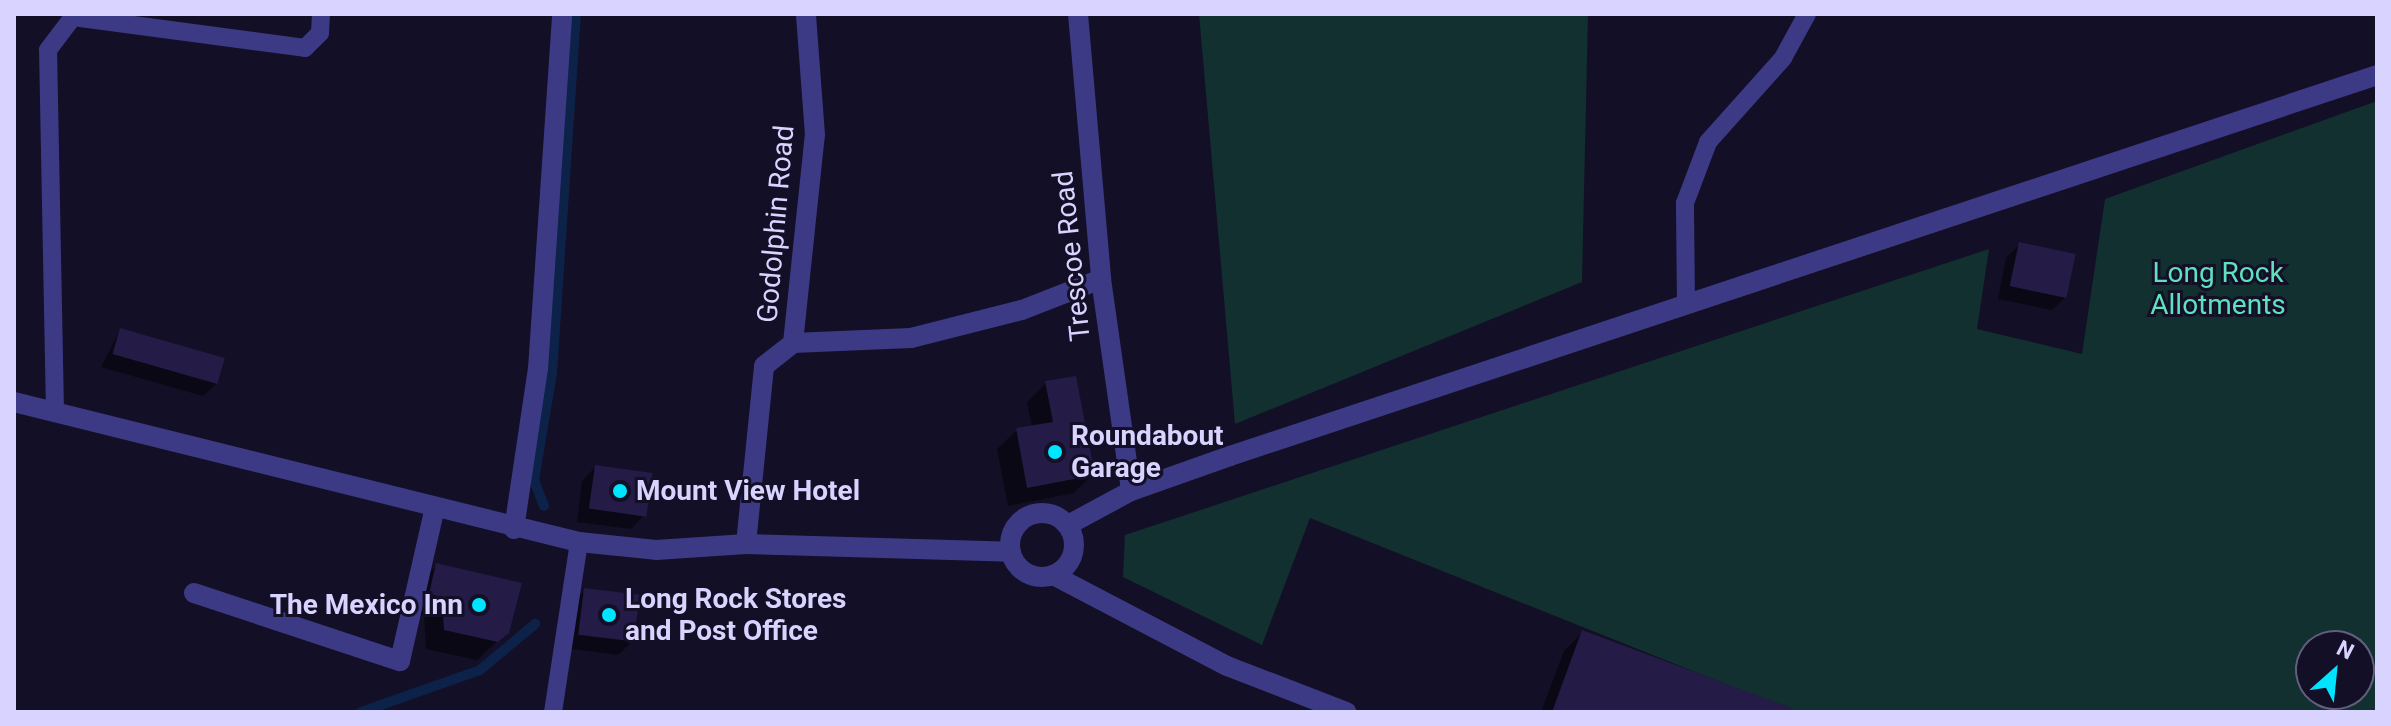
<!DOCTYPE html>
<style>
body{margin:0}
#map{position:relative;width:2391px;height:726px;overflow:hidden;background:#130f26;font-family:Roboto,sans-serif}
div>[style]{position:absolute}
.green>*{inset:0;background:#12302f}
.shadow>*{inset:0;background:#0007}
.stream>*{height:10px;margin:-5px;padding:0 5px;transform-origin:5px;border-radius:5px;background:#0c2248}
.building>*{inset:0;background:#241b47;transform-origin:0 0}
.service>*{height:18px;margin:-9px;padding:0 9px;transform-origin:9px;border-radius:9px;background:#3d3a85}
.minor>*{height:20px;margin:-10px;padding:0 10px;transform-origin:10px;border-radius:10px;background:#3d3a85}
.tertiary>*{height:20px;margin:-10px;padding:0 10px;transform-origin:10px;border-radius:10px;background:#3d3a85}
.tertiary>.ring{margin:-10px;padding:0;box-sizing:content-box;background:none;border:20px solid #3d3a85;border-radius:50%}
.dots>*{width:22px;height:22px;translate:-50% -50%;box-sizing:border-box;border:4px solid #130f26;border-radius:50%}
span{translate:-50% -50%;white-space:nowrap;text-align:center;line-height:1.15;-webkit-text-stroke:6px #130f26;paint-order:stroke}
.street-label{font-size:28px;color:#d9d4ff}
.park-label{font-size:28px;color:#5fe0c0}
.poi-label{font-size:28px;color:#d9d4ff;font-weight:700}
.left{translate:0 -50%;text-align:left}
.right{translate:-100% -50%;text-align:right}
.frame{position:absolute;inset:0;border:16px solid #d9d4ff;pointer-events:none}
.north{position:absolute;left:2295px;top:630px;width:80px;height:80px;box-sizing:border-box;background:#130f26;border:2px solid #625e7d;border-radius:50%;rotate:27deg;font-size:22px;font-weight:700;line-height:32px;text-align:center;color:#d9d4ff}
.north::after{content:'';display:block;margin:auto;width:28px;height:36px;background:#00e5ff;clip-path:polygon(50% 0,100% 100%,50% 72%,0 100%)}
</style>
<div id="map">
<div class="green">
<i style="clip-path:polygon(1199px 14px,1588px 14px,1582px 282px,1235px 424px)"></i>
<i style="clip-path:polygon(evenodd,2377px 101px,2377px 712px,1795px 712px,1310px 518px,1262px 645px,1123px 577px,1125px 535px,1989px 249px,1977px 329px,2082px 354px,2105px 199px,2377px 101px,2311px 646px,2359px 646px,2359px 694px,2311px 694px,2311px 646px)"></i>
</div>
<div class="shadow">
<i style="clip-path:polygon(2020px 244px,2066px 297px,2052px 310px,1998px 299px,2006px 258px)"></i>
<i style="clip-path:polygon(120px 330px,217px 383px,203px 396px,101px 367px)"></i>
<i style="clip-path:polygon(1046px 383px,1093px 474px,1074px 493px,1008px 506px,997px 449px,1017px 430px,1032px 427px,1027px 402px)"></i>
<i style="clip-path:polygon(595px 467px,644px 515px,631px 529px,577px 522px,582px 481px)"></i>
<i style="clip-path:polygon(436px 566px,507px 632px,477px 660px,426px 649px,424px 616px,411px 613px,417px 585px)"></i>
<i style="clip-path:polygon(585px 590px,632px 642px,618px 655px,565px 648px,572px 603px)"></i>
<i style="clip-path:polygon(1583px 632px,1795px 712px,1541px 712px,1564px 651px)"></i>
</div>
<div class="stream">
<i style="left:544px;top:506px;width:28px;rotate:-111deg"></i>
<i style="left:534px;top:480px;width:108px;rotate:-80.4deg"></i>
<i style="left:552px;top:374px;width:361px;rotate:-86.2deg"></i>
<i style="left:361px;top:712px;width:126px;rotate:-19.4deg"></i>
<i style="left:480px;top:670px;width:72px;rotate:-39.9deg"></i>
</div>
<div class="building">
<i style="left:2019px;top:242px;width:58px;height:45px;rotate:12deg"></i>
<i style="left:120px;top:328px;width:109px;height:27px;rotate:16deg"></i>
<i style="clip-path:polygon(1076px 376px,1095px 475px,1027px 488px,1016px 428px,1053px 422px,1045px 381px)"></i>
<i style="left:595px;top:465px;width:58px;height:44px;rotate:8deg"></i>
<i style="clip-path:polygon(436px 563px,522px 583px,509px 633px,498px 642px,444px 630px,442px 597px,429px 594px)"></i>
<i style="left:584px;top:588px;width:56px;height:47px;rotate:7deg"></i>
<i style="clip-path:polygon(1582px 630px,1794px 709px,1794px 712px,1552px 712px)"></i>
</div>
<div class="service">
<i style="left:1686px;top:304px;width:101px;rotate:-90.6deg"></i>
<i style="left:1685px;top:203px;width:65px;rotate:-69.3deg"></i>
<i style="left:1708px;top:142px;width:113px;rotate:-48.2deg"></i>
<i style="left:1783px;top:58px;width:50px;rotate:-61.4deg"></i>
<i style="left:55px;top:412px;width:362px;rotate:-91.1deg"></i>
<i style="left:48px;top:50px;width:41px;rotate:-52.9deg"></i>
<i style="left:73px;top:17px;width:234px;rotate:7.6deg"></i>
<i style="left:305px;top:48px;width:21px;rotate:-45deg"></i>
<i style="left:320px;top:33px;width:19px;rotate:-87deg"></i>
<i style="left:553px;top:712px;width:172px;rotate:-81.3deg"></i>
</div>
<div class="minor">
<i style="left:1078px;top:14px;width:266px;rotate:85deg"></i>
<i style="left:1101px;top:279px;width:214px;rotate:81.9deg"></i>
<i style="left:793px;top:343px;width:209px;rotate:-84deg"></i>
<i style="left:815px;top:135px;width:121px;rotate:-94.3deg"></i>
<i style="left:514px;top:529px;width:162px;rotate:-81.5deg"></i>
<i style="left:538px;top:369px;width:356px;rotate:-86.1deg"></i>
<i style="left:746px;top:544px;width:179px;rotate:-84.2deg"></i>
<i style="left:764px;top:366px;width:37px;rotate:-38deg"></i>
<i style="left:793px;top:343px;width:118px;rotate:-2.4deg"></i>
<i style="left:911px;top:338px;width:114px;rotate:-14.2deg"></i>
<i style="left:1022px;top:310px;width:85px;rotate:-21.4deg"></i>
<i style="left:194px;top:593px;width:217px;rotate:18.3deg"></i>
<i style="left:400px;top:661px;width:158px;rotate:-77.2deg"></i>
</div>
<div class="tertiary">
<i style="left:14px;top:402px;width:582px;rotate:13.92deg"></i>
<i style="left:579px;top:542px;width:77px;rotate:5.9deg"></i>
<i style="left:656px;top:550px;width:90px;rotate:-3.8deg"></i>
<i style="left:746px;top:544px;width:265px;rotate:1.7deg"></i>
<i class="ring" style="left:1010px;top:513px;width:44px;height:44px"></i>
<i style="left:1068px;top:525px;width:72px;rotate:-28.4deg"></i>
<i style="left:1131px;top:491px;width:105px;rotate:-19.5deg"></i>
<i style="left:1230px;top:456px;width:1209px;rotate:-18.37deg"></i>
<i style="left:1053px;top:575px;width:196px;rotate:27.6deg"></i>
<i style="left:1227px;top:666px;width:128px;rotate:21.1deg"></i>
</div>
<div class="dots">
<i style="left:1055px;top:452px;background:#00e5ff"></i>
<i style="left:620px;top:491px;background:#00e5ff"></i>
<i style="left:479px;top:605px;background:#00e5ff"></i>
<i style="left:609px;top:615px;background:#00e5ff"></i>
</div>
<div class="street-label">
<span style="left:776px;top:224px;rotate:-85deg">Godolphin Road</span>
<span style="left:1072px;top:256px;rotate:-96deg">Trescoe Road</span>
</div>
<div class="park-label">
<span style="left:2218px;top:289px">Long Rock<br>Allotments</span>
</div>
<div class="poi-label">
<span class="left" style="left:1071px;top:452px">Roundabout<br>Garage</span>
<span class="left" style="left:636px;top:491px">Mount View Hotel</span>
<span class="left" style="left:625px;top:615px">Long Rock Stores<br>and Post Office</span>
<span class="right" style="left:463px;top:605px">The Mexico Inn</span>
</div>
<div class="frame"></div>
<div class="north">N</div>
</div>
